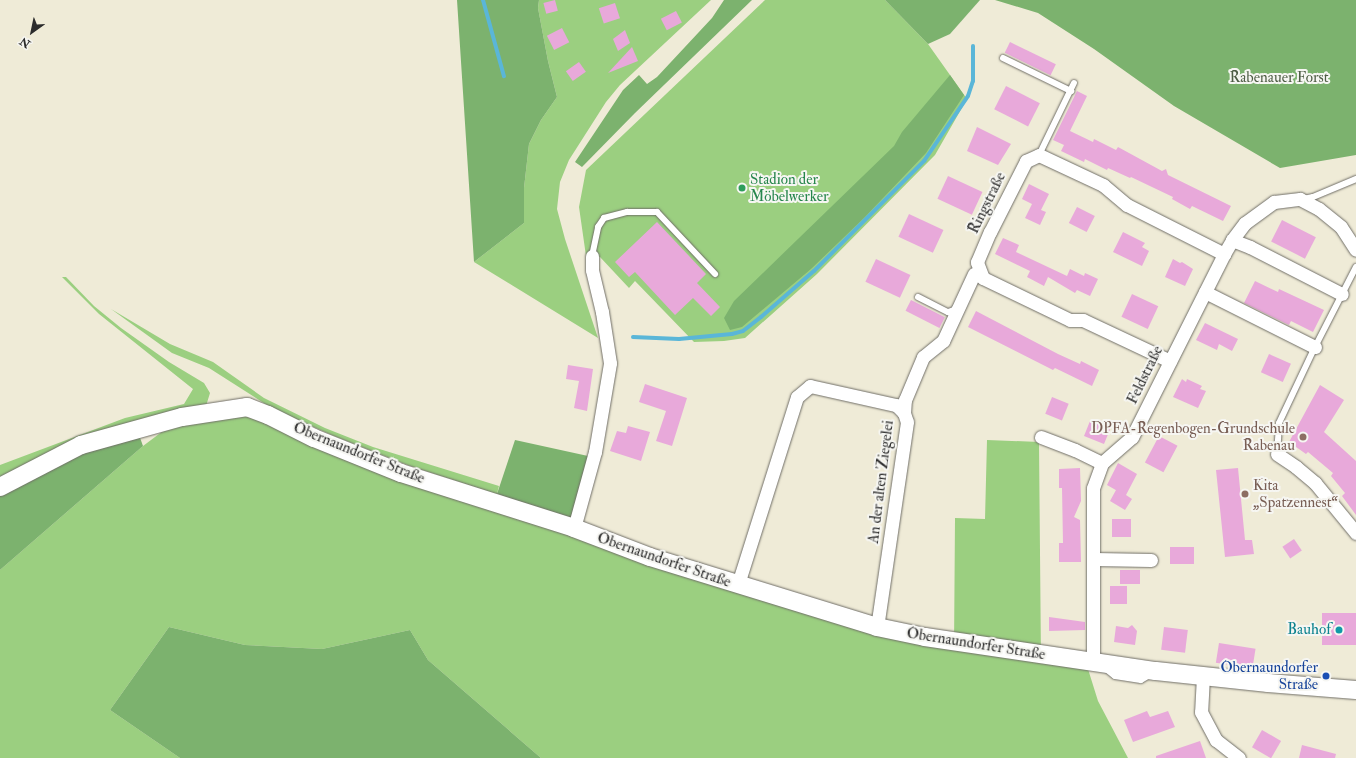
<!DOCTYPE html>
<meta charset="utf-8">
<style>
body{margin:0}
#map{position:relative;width:1356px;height:758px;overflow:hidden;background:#efebd7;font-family:"IM FELL Double Pica",serif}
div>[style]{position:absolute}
.green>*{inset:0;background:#9bcf80}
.forest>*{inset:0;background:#7cb26e}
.stream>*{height:4px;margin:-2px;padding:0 2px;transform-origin:2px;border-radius:2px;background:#5ab6d8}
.building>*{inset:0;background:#e8a9da;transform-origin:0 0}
.roads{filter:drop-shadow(0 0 1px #706e67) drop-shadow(0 0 1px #706e67)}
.lane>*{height:6px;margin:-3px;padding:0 3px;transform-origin:3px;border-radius:3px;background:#fff}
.street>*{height:13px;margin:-6.5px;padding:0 6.5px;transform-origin:6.5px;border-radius:6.5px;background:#fff}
.secondary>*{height:18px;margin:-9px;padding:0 9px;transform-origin:9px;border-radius:9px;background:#fff}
.dots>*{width:11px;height:11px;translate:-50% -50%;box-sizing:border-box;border:2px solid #f6f6f2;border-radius:50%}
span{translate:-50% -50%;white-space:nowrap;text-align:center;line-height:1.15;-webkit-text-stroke:4px #f6f6f2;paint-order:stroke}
.park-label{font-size:15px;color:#4d5c44}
.leisure-label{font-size:15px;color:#27864d}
.left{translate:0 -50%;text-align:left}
.street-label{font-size:15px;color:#2b2b2b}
.education-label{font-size:15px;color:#785e54}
.right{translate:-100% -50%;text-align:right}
.culture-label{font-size:15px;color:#0d838f}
.transit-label{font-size:15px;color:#164399}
.north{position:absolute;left:12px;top:12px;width:40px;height:40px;-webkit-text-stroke:3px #f6f6f2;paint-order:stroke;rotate:213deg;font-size:11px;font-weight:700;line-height:16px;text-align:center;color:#2b2b2b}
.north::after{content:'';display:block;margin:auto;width:14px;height:18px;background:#2b2b2b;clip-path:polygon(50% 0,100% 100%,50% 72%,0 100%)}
</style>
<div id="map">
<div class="green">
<i style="clip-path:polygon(539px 0,711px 0,620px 85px,606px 102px,569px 160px,560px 182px,557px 209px,565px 239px,598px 338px,474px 262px,524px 223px,524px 188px,529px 144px,541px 120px,557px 97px,548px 61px,538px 8px)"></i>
<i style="clip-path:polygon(765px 0,885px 0,928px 44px,967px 99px,935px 155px,817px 274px,745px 338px,724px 341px,694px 342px,635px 281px,629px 288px,600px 257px,586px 256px,579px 207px,586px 170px)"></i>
<i style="clip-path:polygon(62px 277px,66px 277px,94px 306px,121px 328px,169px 362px,204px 383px,210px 393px,206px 406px,247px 407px,314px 438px,493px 493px,410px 466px,334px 436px,273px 409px,209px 368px,172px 353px,111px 309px,170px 344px,213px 362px,264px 398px,325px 428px,373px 447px,499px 486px,495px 502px,954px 648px,955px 518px,985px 519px,987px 440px,1039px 442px,1041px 661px,1088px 669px,1098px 701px,1128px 758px,541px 758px,428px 660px,410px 630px,322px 649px,245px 645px,169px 627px,110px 710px,180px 758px,0 758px,0 570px,143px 446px,171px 425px,0 481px,0 465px,125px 418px,184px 404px,193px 389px,99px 314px)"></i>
</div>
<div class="forest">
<i style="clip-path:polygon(457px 0,539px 0,538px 8px,548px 61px,557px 97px,541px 120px,529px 144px,524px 188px,524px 223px,474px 262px)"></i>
<i style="clip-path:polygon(724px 0,752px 0,635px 113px,582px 167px,575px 162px,623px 90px,639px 75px,647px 84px,657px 77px,712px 18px)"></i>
<i style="clip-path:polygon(885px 0,980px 0,950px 34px,928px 44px)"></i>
<i style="clip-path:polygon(995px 0,1356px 0,1356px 155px,1280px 168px,1174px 106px,1094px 49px,1038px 13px)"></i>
<i style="clip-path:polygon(950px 75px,964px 95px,926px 153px,864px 218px,811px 269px,742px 327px,730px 330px,724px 318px,734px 301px,894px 146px,902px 132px)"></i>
<i style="clip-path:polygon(139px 435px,143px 446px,0 570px,0 489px,78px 452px)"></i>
<i style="clip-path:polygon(515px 440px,588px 456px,575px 516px,567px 520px,497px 494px)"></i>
<i style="clip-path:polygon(169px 627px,245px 645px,322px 649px,410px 630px,428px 660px,541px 758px,180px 758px,110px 710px)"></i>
</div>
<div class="stream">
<i style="left:483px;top:0;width:79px;rotate:74.6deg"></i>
<i style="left:633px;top:337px;width:46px;rotate:2.5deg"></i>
<i style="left:679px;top:339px;width:53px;rotate:-5.4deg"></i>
<i style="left:732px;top:334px;width:11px;rotate:-15deg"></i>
<i style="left:743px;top:331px;width:23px;rotate:-38deg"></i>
<i style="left:761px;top:317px;width:70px;rotate:-41deg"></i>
<i style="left:814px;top:271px;width:156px;rotate:-45deg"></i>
<i style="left:924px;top:161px;width:78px;rotate:-55.9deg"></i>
<i style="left:968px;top:96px;width:16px;rotate:-72deg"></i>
<i style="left:973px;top:81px;width:35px;rotate:-90deg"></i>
</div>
<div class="building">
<i style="left:555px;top:0;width:11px;height:12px;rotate:75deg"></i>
<i style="left:615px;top:3px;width:16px;height:17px;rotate:72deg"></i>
<i style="left:676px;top:11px;width:13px;height:17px;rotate:63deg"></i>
<i style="left:562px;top:28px;width:16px;height:17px;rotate:63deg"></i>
<i style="clip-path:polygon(625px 30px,630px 43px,618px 51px,613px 39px)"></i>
<i style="left:1010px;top:42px;width:51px;height:12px;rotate:26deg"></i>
<i style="clip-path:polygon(632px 47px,638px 61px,608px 73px)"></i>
<i style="left:579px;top:62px;width:12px;height:16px;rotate:55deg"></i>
<i style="left:1006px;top:86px;width:38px;height:26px;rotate:27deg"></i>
<i style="clip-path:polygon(1077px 91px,1087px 96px,1070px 131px,1093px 142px,1094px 139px,1116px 150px,1118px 147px,1162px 171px,1166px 169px,1168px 175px,1231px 206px,1223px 221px,1192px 206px,1190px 209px,1172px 199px,1173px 197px,1131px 177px,1130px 178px,1108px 168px,1107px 170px,1085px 159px,1084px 162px,1061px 151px,1064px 145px,1053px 140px)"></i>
<i style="clip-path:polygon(977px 127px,1011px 144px,998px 165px,967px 151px)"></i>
<i style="left:948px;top:176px;width:38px;height:25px;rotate:25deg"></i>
<i style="clip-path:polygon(1029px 184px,1049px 194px,1041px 210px,1046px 212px,1040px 225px,1025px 218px,1032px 204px,1022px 199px)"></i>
<i style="left:1077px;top:207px;width:20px;height:18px;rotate:27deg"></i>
<i style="left:909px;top:214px;width:38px;height:25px;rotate:25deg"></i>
<i style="left:1282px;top:220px;width:38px;height:24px;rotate:27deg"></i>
<i style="clip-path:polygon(657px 222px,706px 274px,697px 283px,720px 307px,711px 316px,693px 298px,675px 315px,635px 272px,629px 277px,615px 262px)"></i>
<i style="clip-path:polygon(1123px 232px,1145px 243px,1142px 247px,1149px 251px,1142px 266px,1113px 252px)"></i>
<i style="clip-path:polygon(1003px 238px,1019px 245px,1016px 252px,1067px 276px,1070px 269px,1084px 276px,1085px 273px,1098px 279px,1090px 296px,1077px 290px,1075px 293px,1048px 277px,1044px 286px,1027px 277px,1030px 271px,995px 254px)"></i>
<i style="left:876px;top:259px;width:38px;height:25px;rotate:25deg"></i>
<i style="clip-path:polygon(1173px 259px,1180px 263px,1182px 262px,1193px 269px,1185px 286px,1165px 277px)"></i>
<i style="clip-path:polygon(1255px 281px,1278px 292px,1279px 289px,1324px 310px,1313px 332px,1291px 321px,1289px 325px,1244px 303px)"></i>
<i style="left:1132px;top:294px;width:29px;height:25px;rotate:25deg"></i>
<i style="left:911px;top:300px;width:38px;height:12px;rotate:27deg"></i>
<i style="clip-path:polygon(976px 311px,1058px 354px,1080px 364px,1081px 361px,1099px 370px,1092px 386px,1055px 368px,1053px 370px,968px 327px)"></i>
<i style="clip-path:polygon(1205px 323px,1238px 339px,1232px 351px,1219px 344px,1217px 350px,1196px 340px)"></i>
<i style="left:1269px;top:354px;width:24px;height:20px;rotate:24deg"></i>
<i style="clip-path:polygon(568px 365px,593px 369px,587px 411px,574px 408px,579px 381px,566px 379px)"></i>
<i style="clip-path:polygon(1182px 379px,1186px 382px,1187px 379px,1202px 386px,1200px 389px,1206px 391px,1198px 408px,1173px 397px)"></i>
<i style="clip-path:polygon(645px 384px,687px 398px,672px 446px,656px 441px,666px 411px,639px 402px)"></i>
<i style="clip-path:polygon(1320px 385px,1344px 400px,1324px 432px,1356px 461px,1356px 515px,1342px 496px,1345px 493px,1331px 476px,1333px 473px,1308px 452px,1306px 454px,1289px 442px)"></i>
<i style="left:1052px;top:397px;width:18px;height:18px;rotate:22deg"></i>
<i style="clip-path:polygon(1100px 420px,1111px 427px,1104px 444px,1084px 436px,1090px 421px,1094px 422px)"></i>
<i style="clip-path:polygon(628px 426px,650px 432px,641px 461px,610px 451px,617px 431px,626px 433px)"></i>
<i style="left:1159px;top:436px;width:21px;height:30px;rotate:28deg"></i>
<i style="clip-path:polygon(1118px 463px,1137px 474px,1126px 495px,1132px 499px,1125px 510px,1110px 501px,1116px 490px,1121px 493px,1107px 485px)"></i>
<i style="clip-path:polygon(1080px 468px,1081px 501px,1074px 517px,1080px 520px,1081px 562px,1059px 562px,1059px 543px,1063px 543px,1062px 488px,1059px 488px,1059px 469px)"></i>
<i style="clip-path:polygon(1238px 468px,1245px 540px,1252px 540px,1254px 554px,1225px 557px,1216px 470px)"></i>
<i style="left:1112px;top:519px;width:19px;height:18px"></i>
<i style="left:1294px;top:539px;width:14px;height:14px;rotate:56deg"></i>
<i style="left:1194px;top:547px;width:17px;height:24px;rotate:90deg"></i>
<i style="left:1120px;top:570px;width:20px;height:14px"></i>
<i style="left:1110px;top:586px;width:17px;height:18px"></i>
<i style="left:1356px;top:613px;width:32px;height:34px;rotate:90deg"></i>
<i style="clip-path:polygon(1049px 617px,1085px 622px,1085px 630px,1049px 631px)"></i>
<i style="clip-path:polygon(1132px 625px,1137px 631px,1135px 645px,1114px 642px,1116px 626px,1128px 628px)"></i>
<i style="left:1164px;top:627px;width:24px;height:23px;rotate:7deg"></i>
<i style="left:1219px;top:643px;width:37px;height:20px;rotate:9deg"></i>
<i style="clip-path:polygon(1147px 711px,1150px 717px,1168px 711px,1175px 727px,1133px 742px,1124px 720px)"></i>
<i style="left:1262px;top:730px;width:22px;height:20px;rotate:30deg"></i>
<i style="clip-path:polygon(1200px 741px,1206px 758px,1156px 758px,1156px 756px)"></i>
<i style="clip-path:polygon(1302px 745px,1336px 754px,1335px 758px,1299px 758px)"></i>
</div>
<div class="roads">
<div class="lane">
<i style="left:1003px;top:58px;width:76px;rotate:25.9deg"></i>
<i style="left:1039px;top:155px;width:80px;rotate:-64.1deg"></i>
<i style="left:1304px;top:199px;width:9px;rotate:-13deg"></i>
<i style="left:1313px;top:197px;width:47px;rotate:-22.7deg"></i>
<i style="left:592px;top:256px;width:30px;rotate:-78deg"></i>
<i style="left:598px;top:227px;width:11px;rotate:-56deg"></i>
<i style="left:604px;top:218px;width:24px;rotate:-15deg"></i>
<i style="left:627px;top:212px;width:30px"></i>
<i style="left:657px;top:212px;width:85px;rotate:46.9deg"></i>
<i style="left:918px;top:297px;width:34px;rotate:27deg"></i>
<i style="left:948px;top:312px;width:6px;rotate:-18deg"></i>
<i style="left:954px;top:310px;width:4px;rotate:-56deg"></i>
<i style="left:1277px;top:454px;width:31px;rotate:-86deg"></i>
<i style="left:1279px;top:423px;width:84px;rotate:-64.7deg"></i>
<i style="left:1315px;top:347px;width:90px;rotate:-62.9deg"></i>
<i style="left:1106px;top:669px;width:11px;rotate:38deg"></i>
<i style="left:1115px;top:676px;width:26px;rotate:9deg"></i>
<i style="left:1141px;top:680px;width:12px;rotate:-31deg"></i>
</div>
<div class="street">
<i style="left:1232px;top:240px;width:19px;rotate:21deg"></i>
<i style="left:1250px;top:247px;width:103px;rotate:27.1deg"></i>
<i style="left:1205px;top:292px;width:123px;rotate:26.6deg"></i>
<i style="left:1170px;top:361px;width:96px;rotate:-154.8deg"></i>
<i style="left:1083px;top:320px;width:13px;rotate:180deg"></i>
<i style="left:1070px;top:320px;width:97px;rotate:-154.2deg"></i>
<i style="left:983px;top:278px;width:17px;rotate:-111deg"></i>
<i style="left:977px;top:262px;width:33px;rotate:-67deg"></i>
<i style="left:990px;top:232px;width:80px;rotate:-63.1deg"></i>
<i style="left:1026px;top:161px;width:14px;rotate:-25deg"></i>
<i style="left:1039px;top:155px;width:71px;rotate:25.1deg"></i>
<i style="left:1103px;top:185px;width:31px;rotate:40deg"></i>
<i style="left:1127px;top:205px;width:109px;rotate:26.8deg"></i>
<i style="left:904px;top:413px;width:13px;rotate:-86deg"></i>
<i style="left:905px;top:400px;width:47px;rotate:-67.3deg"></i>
<i style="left:923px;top:357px;width:26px;rotate:-39deg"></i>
<i style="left:943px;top:341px;width:74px;rotate:-65.2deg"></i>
<i style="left:1041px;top:437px;width:36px;rotate:21deg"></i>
<i style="left:1075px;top:450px;width:30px;rotate:26deg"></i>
<i style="left:1277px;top:454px;width:23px;rotate:34deg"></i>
<i style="left:1296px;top:467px;width:25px;rotate:40deg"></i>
<i style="left:1315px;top:483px;width:65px;rotate:50.6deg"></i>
<i style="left:574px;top:528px;width:79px;rotate:-74.6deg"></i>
<i style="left:595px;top:452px;width:90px;rotate:-80.4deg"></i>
<i style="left:610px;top:363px;width:52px;rotate:-98.9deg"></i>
<i style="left:602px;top:312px;width:43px;rotate:-103.4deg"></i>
<i style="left:592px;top:270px;width:14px;rotate:-90deg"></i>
<i style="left:1094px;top:559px;width:57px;rotate:1deg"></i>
<i style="left:738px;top:584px;width:196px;rotate:-72.5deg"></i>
<i style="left:797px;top:397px;width:17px;rotate:-40deg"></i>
<i style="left:810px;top:386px;width:88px;rotate:12.5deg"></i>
<i style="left:896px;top:405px;width:11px;rotate:45deg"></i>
<i style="left:904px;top:413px;width:9px;rotate:72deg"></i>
<i style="left:907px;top:422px;width:207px;rotate:98.3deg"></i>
<i style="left:1093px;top:662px;width:174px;rotate:-90deg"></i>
<i style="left:1093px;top:488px;width:27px;rotate:-70deg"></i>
<i style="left:1102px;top:463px;width:40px;rotate:-41deg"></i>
<i style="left:1132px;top:437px;width:205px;rotate:-63.3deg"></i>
<i style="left:1224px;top:254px;width:16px;rotate:-60deg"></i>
<i style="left:1232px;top:240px;width:21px;rotate:-53deg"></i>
<i style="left:1245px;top:223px;width:36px;rotate:-36deg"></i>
<i style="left:1274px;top:202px;width:26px;rotate:-7deg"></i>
<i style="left:1300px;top:199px;width:21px;rotate:28deg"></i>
<i style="left:1319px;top:209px;width:28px;rotate:39deg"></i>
<i style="left:1341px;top:227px;width:27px;rotate:57deg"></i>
<i style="left:1203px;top:676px;width:36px;rotate:93deg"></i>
<i style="left:1201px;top:712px;width:32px;rotate:62deg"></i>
<i style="left:1216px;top:740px;width:29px;rotate:38deg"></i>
</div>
<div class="secondary">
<i style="left:0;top:487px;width:91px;rotate:-27.4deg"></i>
<i style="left:81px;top:445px;width:105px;rotate:-15.5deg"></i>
<i style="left:182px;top:417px;width:66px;rotate:-8.7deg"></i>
<i style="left:247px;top:407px;width:22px;rotate:21deg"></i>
<i style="left:268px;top:415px;width:51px;rotate:26.6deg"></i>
<i style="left:314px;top:438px;width:94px;rotate:21.9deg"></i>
<i style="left:401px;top:473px;width:182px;rotate:17.6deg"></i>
<i style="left:574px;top:528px;width:81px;rotate:20.9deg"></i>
<i style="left:650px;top:557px;width:238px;rotate:17.1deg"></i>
<i style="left:877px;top:627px;width:49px;rotate:11.8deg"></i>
<i style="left:925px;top:637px;width:233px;rotate:8.4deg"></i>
<i style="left:1156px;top:671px;width:113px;rotate:6.1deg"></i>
<i style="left:1268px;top:683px;width:88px;rotate:4.5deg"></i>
</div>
</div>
<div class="dots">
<i style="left:742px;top:188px;background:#2e9e5b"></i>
<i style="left:1303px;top:437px;background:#8d6e63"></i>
<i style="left:1245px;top:494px;background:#8d6e63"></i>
<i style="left:1339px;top:630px;background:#0f9aa8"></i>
<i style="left:1326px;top:676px;background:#1a4fb4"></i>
</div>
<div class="park-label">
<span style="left:1279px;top:78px">Rabenauer Forst</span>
</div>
<div class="leisure-label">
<span class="left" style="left:750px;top:188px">Stadion der<br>Möbelwerker</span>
</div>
<div class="street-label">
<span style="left:987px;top:203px;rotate:-64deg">Ringstraße</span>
<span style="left:1145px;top:375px;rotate:-64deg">Feldstraße</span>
<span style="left:359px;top:453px;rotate:22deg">Obernaundorfer Straße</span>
<span style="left:881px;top:482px;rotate:-83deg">An der alten Ziegelei</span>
<span style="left:664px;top:560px;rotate:19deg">Obernaundorfer Straße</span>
<span style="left:976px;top:644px;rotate:9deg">Obernaundorfer Straße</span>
</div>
<div class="education-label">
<span class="right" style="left:1295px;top:437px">DPFA-Regenbogen-Grundschule<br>Rabenau</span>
<span class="left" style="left:1253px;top:494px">Kita<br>„Spatzennest“</span>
</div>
<div class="culture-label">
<span class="right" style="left:1331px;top:630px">Bauhof</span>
</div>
<div class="transit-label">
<span class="right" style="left:1318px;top:676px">Obernaundorfer<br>Straße</span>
</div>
<div class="north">N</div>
</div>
